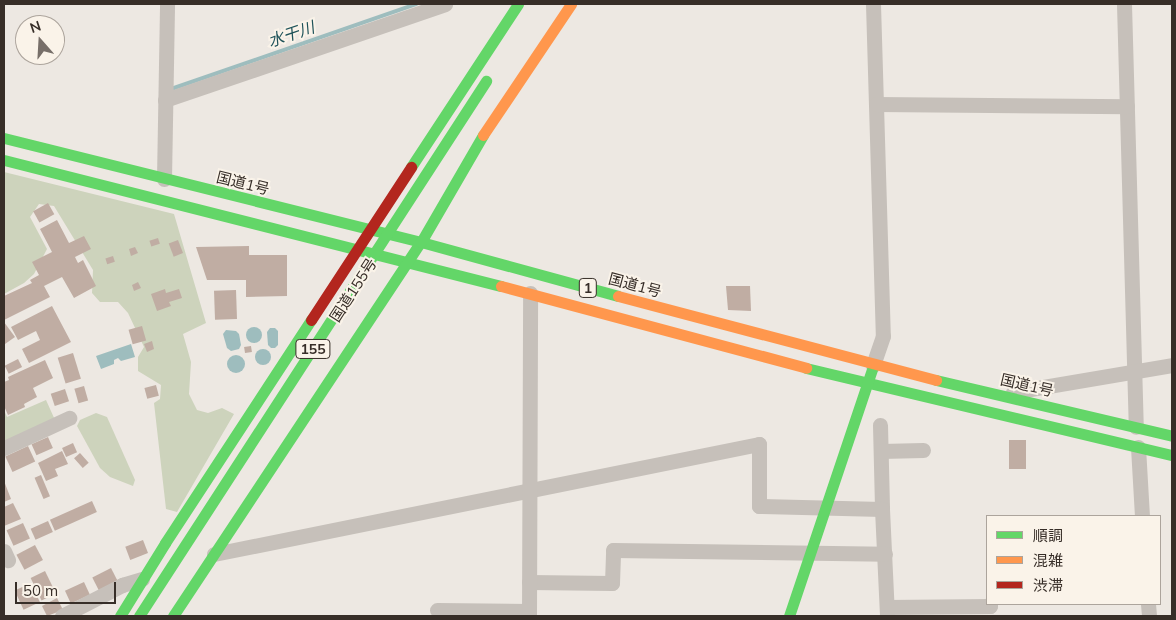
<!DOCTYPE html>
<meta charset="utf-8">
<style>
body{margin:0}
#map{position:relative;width:1176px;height:620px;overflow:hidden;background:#ede8e2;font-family:Mulish,"Noto Sans JP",sans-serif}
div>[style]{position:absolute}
.green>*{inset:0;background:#cdd3bc}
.water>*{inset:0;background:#9ebdbe}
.round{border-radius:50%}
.stream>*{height:4px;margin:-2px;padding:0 2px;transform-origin:2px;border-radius:2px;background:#9ebdbe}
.building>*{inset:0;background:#c0ada3;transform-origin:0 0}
.street>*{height:15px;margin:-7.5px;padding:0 7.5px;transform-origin:7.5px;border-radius:7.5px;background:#c6c0ba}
.fast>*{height:11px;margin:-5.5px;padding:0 5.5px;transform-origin:5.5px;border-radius:5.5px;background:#63d668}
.slow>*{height:11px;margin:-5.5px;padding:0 5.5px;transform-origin:5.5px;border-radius:5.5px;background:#ff974d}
.jam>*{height:11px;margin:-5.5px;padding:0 5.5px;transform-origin:5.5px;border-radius:5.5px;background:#b3261e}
.fast-bridge>*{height:11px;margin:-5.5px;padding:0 5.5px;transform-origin:5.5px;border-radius:5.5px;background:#63d668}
span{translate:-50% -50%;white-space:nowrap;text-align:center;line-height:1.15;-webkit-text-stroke:4px #faf3e9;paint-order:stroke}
.shield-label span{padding:1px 4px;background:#faf3e9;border:1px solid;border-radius:4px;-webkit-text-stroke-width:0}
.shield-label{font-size:14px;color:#372e28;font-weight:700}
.street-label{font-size:15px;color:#372e28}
.water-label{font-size:16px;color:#1e5259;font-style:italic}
.frame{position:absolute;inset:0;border:5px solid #372e28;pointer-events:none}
.legend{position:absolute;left:986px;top:515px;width:175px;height:90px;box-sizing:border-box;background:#faf3e9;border:1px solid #aca49c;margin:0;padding:6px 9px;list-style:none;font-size:15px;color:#372e28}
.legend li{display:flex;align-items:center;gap:10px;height:25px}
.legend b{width:25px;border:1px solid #aca49c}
.north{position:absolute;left:15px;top:15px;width:50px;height:50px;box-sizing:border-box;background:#faf3e9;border:1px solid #aca49c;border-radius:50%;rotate:341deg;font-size:14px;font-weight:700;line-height:20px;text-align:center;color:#372e28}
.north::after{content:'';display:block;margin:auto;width:18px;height:22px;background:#776f69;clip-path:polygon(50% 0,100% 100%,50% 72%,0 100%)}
.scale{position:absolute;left:15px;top:582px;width:101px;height:22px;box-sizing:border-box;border:2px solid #372e28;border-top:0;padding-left:6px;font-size:15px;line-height:18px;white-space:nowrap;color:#372e28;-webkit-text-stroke:4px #faf3e9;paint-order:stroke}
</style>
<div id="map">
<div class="green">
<i style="clip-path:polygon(4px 172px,174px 214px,206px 323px,183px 334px,191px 362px,189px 394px,197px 410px,208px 413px,222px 408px,234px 414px,177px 512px,166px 509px,154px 403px,160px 399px,161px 385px,138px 371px,138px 357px,144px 347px,128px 313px,118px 302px,100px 302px,92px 293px,93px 270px,54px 206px,39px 204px,30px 217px,47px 249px,34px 274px,24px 283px,4px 294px)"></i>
<i style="clip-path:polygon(46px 400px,55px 420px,4px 442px,4px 410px,7px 417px)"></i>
<i style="clip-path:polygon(96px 413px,107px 417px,135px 480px,133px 486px,110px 477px,100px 468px,77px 426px,80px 420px)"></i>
</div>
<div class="water">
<i class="round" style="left:246px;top:327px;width:16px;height:16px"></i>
<i style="clip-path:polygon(270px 328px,275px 328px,278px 331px,278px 345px,275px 348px,271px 348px,268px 345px,267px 332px)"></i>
<i style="clip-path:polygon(226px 330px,236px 331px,239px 334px,241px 345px,239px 349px,231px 351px,227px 348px,223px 334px)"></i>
<i style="clip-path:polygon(131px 344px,135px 357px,121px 361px,118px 358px,114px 360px,114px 364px,101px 369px,96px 356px)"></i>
<i class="round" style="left:255px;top:349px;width:16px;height:16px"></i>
<i class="round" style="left:227px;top:355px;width:18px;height:18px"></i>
</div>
<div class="stream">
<i style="left:174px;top:88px;width:256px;rotate:-19.1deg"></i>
</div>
<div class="building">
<i style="left:48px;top:203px;width:13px;height:17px;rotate:61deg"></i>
<i style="clip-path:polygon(57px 220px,69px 243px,84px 236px,91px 249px,75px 257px,78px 263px,83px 260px,96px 286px,74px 298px,62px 277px,44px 286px,50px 297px,4px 320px,4px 296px,32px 283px,30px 280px,39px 275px,32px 262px,52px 252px,40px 229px)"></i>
<i style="left:158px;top:238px;width:6px;height:9px;rotate:72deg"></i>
<i style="left:178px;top:240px;width:14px;height:10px;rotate:69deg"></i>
<i style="clip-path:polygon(249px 246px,249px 255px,287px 255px,287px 296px,246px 297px,246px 280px,207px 280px,196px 247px)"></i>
<i style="clip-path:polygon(135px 247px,138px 253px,131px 256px,129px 249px)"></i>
<i style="left:113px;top:256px;width:6px;height:8px;rotate:72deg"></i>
<i style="clip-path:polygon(138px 282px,141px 288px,134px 291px,132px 285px)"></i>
<i style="clip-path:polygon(726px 286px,750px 286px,751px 311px,728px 310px)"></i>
<i style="clip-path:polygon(165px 289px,166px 293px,179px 289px,182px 298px,169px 302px,171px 306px,157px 311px,151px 294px)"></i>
<i style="left:236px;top:290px;width:29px;height:22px;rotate:88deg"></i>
<i style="clip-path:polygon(52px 306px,71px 342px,29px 363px,22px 349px,40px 340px,36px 331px,18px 340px,11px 327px)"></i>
<i style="clip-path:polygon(4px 322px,15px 337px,5px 344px,4px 343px)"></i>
<i style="left:142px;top:326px;width:15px;height:14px;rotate:74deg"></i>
<i style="clip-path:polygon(152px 341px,154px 349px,147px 352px,144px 344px)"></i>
<i style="left:251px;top:346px;width:6px;height:7px;rotate:81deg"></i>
<i style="left:73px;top:353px;width:27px;height:16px;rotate:73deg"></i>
<i style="left:18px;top:359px;width:9px;height:15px;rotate:63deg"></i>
<i style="clip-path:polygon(45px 360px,53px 378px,33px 388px,37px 397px,24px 404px,25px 407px,8px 415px,4px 406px,4px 382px,9px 380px,8px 377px)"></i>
<i style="left:156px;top:385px;width:11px;height:12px;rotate:75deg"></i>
<i style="left:84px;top:386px;width:15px;height:10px;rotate:74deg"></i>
<i style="left:65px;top:389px;width:13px;height:15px;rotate:72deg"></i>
<i style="left:48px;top:437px;width:12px;height:18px;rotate:66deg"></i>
<i style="left:1026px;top:440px;width:29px;height:17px;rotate:90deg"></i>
<i style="left:73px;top:443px;width:10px;height:12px;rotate:66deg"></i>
<i style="left:28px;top:446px;width:17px;height:25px;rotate:65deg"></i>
<i style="clip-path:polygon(62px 451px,68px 464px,55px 469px,58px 476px,46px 481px,38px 463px)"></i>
<i style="left:80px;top:453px;width:13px;height:8px;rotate:48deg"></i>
<i style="left:41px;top:475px;width:23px;height:7px;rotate:67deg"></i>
<i style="clip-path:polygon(4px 481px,11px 499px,4px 502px)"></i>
<i style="left:92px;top:501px;width:12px;height:46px;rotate:66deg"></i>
<i style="clip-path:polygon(13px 503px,21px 519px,4px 526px,4px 507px)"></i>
<i style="left:48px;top:521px;width:12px;height:19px;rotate:66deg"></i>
<i style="left:23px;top:523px;width:17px;height:18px;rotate:66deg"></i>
<i style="left:143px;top:540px;width:14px;height:19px;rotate:69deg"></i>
<i style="left:35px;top:545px;width:17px;height:21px;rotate:62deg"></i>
<i style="left:111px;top:568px;width:16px;height:21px;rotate:63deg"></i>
<i style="left:45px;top:571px;width:25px;height:16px;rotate:64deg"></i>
<i style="left:84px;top:582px;width:14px;height:21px;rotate:65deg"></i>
<i style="left:31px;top:583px;width:21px;height:18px;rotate:65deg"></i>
<i style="clip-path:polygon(57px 598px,63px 610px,47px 616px,42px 606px)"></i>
</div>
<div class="street">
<i style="left:873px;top:4px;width:332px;rotate:88.3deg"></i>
<i style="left:883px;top:336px;width:31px;rotate:109deg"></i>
<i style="left:1124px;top:4px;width:423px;rotate:88.4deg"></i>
<i style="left:165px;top:100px;width:296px;rotate:-18.9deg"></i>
<i style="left:876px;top:104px;width:251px;rotate:0.5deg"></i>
<i style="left:164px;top:179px;width:175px;rotate:-89deg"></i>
<i style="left:1013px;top:392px;width:161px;rotate:-9.6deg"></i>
<i style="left:880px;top:425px;width:84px;rotate:88.6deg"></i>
<i style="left:1138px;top:447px;width:69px;rotate:86.7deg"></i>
<i style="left:4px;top:448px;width:72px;rotate:-24.8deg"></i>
<i style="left:881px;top:451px;width:42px;rotate:-1.4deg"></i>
<i style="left:4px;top:551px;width:10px;rotate:66deg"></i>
<i style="left:214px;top:554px;width:556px;rotate:-11.41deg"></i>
<i style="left:759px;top:444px;width:62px;rotate:90deg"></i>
<i style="left:759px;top:506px;width:123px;rotate:1.4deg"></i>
<i style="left:882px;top:509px;width:107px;rotate:87.3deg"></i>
<i style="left:529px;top:582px;width:83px;rotate:0.7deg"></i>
<i style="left:612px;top:583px;width:33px;rotate:-88deg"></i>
<i style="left:613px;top:550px;width:272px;rotate:0.8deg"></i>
<i style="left:1148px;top:604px;width:12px;rotate:85deg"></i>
<i style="left:887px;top:607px;width:103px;rotate:-0.6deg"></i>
<i style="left:990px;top:606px;width:2px;rotate:-90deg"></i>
<i style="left:437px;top:610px;width:92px;rotate:0.6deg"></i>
<i style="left:62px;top:616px;width:68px;rotate:-27.3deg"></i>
<i style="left:122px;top:585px;width:21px;rotate:-17deg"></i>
<i style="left:529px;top:616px;width:323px;rotate:-89.8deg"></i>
</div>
<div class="fast">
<i style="left:4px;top:138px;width:430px;rotate:14deg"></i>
<i style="left:421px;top:242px;width:204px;rotate:15.3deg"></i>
<i style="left:4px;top:160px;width:513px;rotate:14.23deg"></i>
<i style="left:411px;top:167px;width:195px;rotate:-56.7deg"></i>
<i style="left:806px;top:368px;width:376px;rotate:13.4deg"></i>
<i style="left:936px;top:380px;width:243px;rotate:13.3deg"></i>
<i style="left:120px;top:616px;width:86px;rotate:-58.3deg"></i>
<i style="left:165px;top:543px;width:267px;rotate:-56.8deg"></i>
<i style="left:173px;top:616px;width:449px;rotate:-56.5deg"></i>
<i style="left:421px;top:242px;width:124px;rotate:-59.9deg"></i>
<i style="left:789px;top:616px;width:260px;rotate:-71.4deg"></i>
</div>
<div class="slow">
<i style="left:483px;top:135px;width:158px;rotate:-56.1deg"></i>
<i style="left:501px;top:286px;width:316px;rotate:15deg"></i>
<i style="left:618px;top:296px;width:329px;rotate:14.8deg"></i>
</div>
<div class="jam">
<i style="left:311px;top:320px;width:183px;rotate:-56.8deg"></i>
</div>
<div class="fast-bridge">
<i style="left:139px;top:616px;width:638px;rotate:-57.03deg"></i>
</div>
<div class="shield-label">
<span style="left:588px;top:288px">1</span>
<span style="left:313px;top:349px">155</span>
</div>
<div class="street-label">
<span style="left:243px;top:183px;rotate:14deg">国道1号</span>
<span style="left:635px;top:285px;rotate:15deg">国道1号</span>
<span style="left:353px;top:290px;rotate:-57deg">国道155号</span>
<span style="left:1027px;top:385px;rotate:13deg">国道1号</span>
</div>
<div class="water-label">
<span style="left:291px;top:34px;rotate:-19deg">水干川</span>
</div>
<div class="frame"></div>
<ul class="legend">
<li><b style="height:6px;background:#63d668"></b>順調</li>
<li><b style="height:6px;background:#ff974d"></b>混雑</li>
<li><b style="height:6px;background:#b3261e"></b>渋滞</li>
</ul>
<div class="north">N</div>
<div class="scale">50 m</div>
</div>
